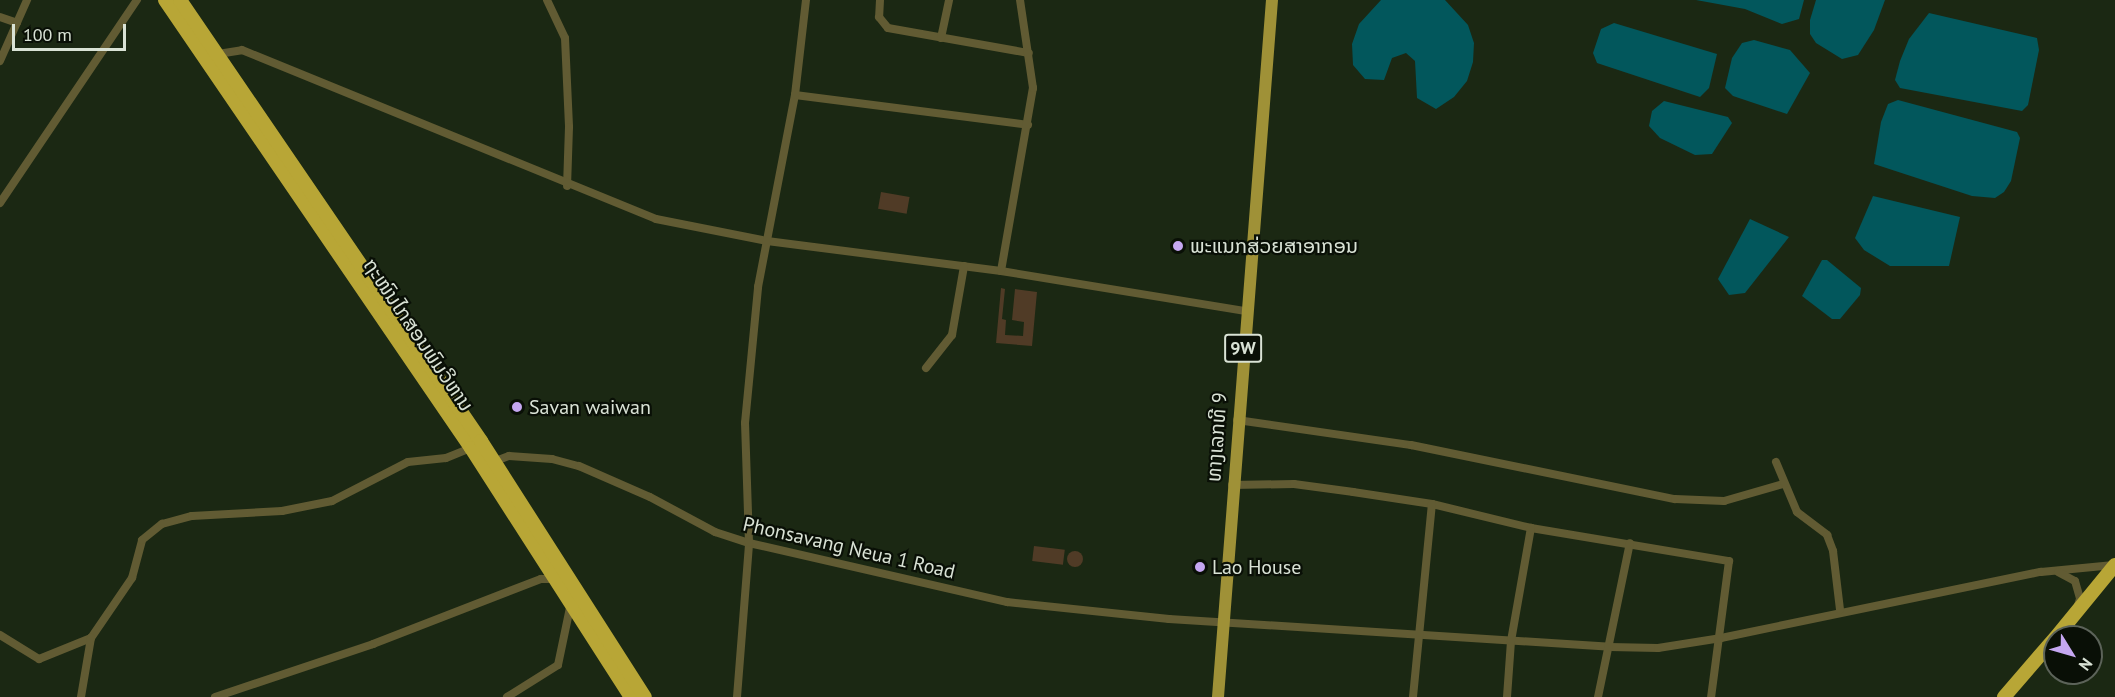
<!DOCTYPE html>
<meta charset="utf-8">
<style>
body{margin:0}
#map{position:relative;width:2115px;height:697px;overflow:hidden;background:#1b2813;font-family:"PT Sans","Noto Sans Lao",sans-serif}
div>[style]{position:absolute}
.green>*{inset:0;background:#503b26;transform-origin:0 0}
.round{border-radius:50%}
.water>*{inset:0;background:#02575c}
.street>*{height:8px;margin:-4px;padding:0 4px;transform-origin:4px;border-radius:4px;background:#615b33}
.primary>*{height:12px;margin:-6px;padding:0 6px;transform-origin:6px;border-radius:6px;background:#9f9137}
.highway>*{height:14px;margin:-7px;padding:0 7px;transform-origin:7px;border-radius:7px;background:#b8a636}
.dots>*{width:16px;height:16px;translate:-50% -50%;box-sizing:border-box;border:3px solid #090f06;border-radius:50%}
span{translate:-50% -50%;white-space:nowrap;text-align:center;line-height:1.15;-webkit-text-stroke:4.5px #090f06;paint-order:stroke}
.shield-label span{padding:2px 4px;background:#090f06;border:2px solid;border-radius:4px;-webkit-text-stroke-width:0}
.shield-label{font-size:18px;color:#d9e2d5;font-weight:700}
.poi-label{font-size:20px;color:#d9e2d5}
.left{translate:0 -50%;text-align:left}
.street-label{font-size:20px;color:#d9e2d5}
.north{position:absolute;left:2043px;top:625px;width:60px;height:60px;box-sizing:border-box;background:#090f06;border:2px solid #5c6359;border-radius:50%;rotate:127deg;font-size:16px;font-weight:700;line-height:24px;text-align:center;color:#d9e2d5}
.north::after{content:'';display:block;margin:auto;width:21px;height:27px;background:#c5a7f1;clip-path:polygon(50% 0,100% 100%,50% 72%,0 100%)}
.scale{position:absolute;left:12px;top:24px;width:114px;height:27px;box-sizing:border-box;border:3px solid #d9e2d5;border-top:0;padding-left:8px;font-size:18px;line-height:21px;white-space:nowrap;color:#d9e2d5;-webkit-text-stroke:4px #090f06;paint-order:stroke}
</style>
<div id="map">
<div class="green">
<i style="left:881px;top:192px;width:29px;height:17px;rotate:10deg"></i>
<i style="clip-path:polygon(1001px 288px,1005px 289px,1002px 319px,1006px 320px,1005px 335px,1023px 336px,1024px 322px,1012px 320px,1015px 289px,1037px 292px,1032px 346px,996px 343px)"></i>
<i style="left:1034px;top:546px;width:31px;height:15px;rotate:7deg"></i>
<i class="round" style="left:1067px;top:551px;width:16px;height:16px"></i>
</div>
<div class="water">
<i style="clip-path:polygon(1381px 0,1445px 0,1468px 25px,1474px 43px,1473px 62px,1467px 81px,1454px 97px,1436px 109px,1417px 98px,1415px 61px,1406px 53px,1392px 58px,1384px 80px,1365px 79px,1353px 65px,1352px 44px,1359px 24px)"></i>
<i style="clip-path:polygon(1696px 0,1804px 0,1799px 19px,1782px 24px,1745px 9px)"></i>
<i style="clip-path:polygon(1816px 0,1885px 0,1874px 30px,1858px 55px,1842px 59px,1816px 43px,1810px 34px,1810px 20px)"></i>
<i style="clip-path:polygon(1929px 13px,2037px 38px,2039px 50px,2028px 105px,2022px 111px,1900px 88px,1895px 80px,1900px 61px,1909px 39px)"></i>
<i style="clip-path:polygon(1614px 23px,1717px 54px,1709px 88px,1700px 97px,1597px 63px,1593px 53px,1601px 29px)"></i>
<i style="clip-path:polygon(1754px 40px,1790px 50px,1810px 73px,1787px 114px,1733px 96px,1725px 88px,1732px 58px,1742px 43px)"></i>
<i style="clip-path:polygon(1898px 100px,2017px 132px,2020px 138px,2011px 181px,2004px 192px,1995px 198px,1972px 196px,1874px 164px,1881px 122px,1888px 104px)"></i>
<i style="clip-path:polygon(1664px 101px,1728px 117px,1732px 123px,1712px 154px,1695px 155px,1660px 138px,1649px 126px,1652px 111px)"></i>
<i style="clip-path:polygon(1873px 196px,1960px 217px,1949px 266px,1890px 266px,1864px 250px,1855px 238px)"></i>
<i style="clip-path:polygon(1750px 219px,1789px 237px,1745px 293px,1729px 295px,1718px 279px)"></i>
<i style="clip-path:polygon(1822px 260px,1827px 260px,1861px 288px,1860px 295px,1840px 319px,1832px 319px,1802px 296px)"></i>
</div>
<div class="street">
<i style="left:547px;top:0;width:42px;rotate:64.7deg"></i>
<i style="left:565px;top:38px;width:89px;rotate:87.4deg"></i>
<i style="left:569px;top:127px;width:59px;rotate:91.9deg"></i>
<i style="left:880px;top:0;width:17px;rotate:93deg"></i>
<i style="left:879px;top:17px;width:14px;rotate:51deg"></i>
<i style="left:888px;top:28px;width:143px;rotate:10.1deg"></i>
<i style="left:0;top:17px;width:18px;rotate:19deg"></i>
<i style="left:941px;top:38px;width:39px;rotate:-78deg"></i>
<i style="left:218px;top:54px;width:24px;rotate:-9deg"></i>
<i style="left:242px;top:50px;width:447px;rotate:22.2deg"></i>
<i style="left:656px;top:219px;width:113px;rotate:11.2deg"></i>
<i style="left:767px;top:241px;width:236px;rotate:7.3deg"></i>
<i style="left:1001px;top:271px;width:248px;rotate:9.3deg"></i>
<i style="left:0;top:61px;width:67px;rotate:-66.1deg"></i>
<i style="left:795px;top:95px;width:235px;rotate:7.3deg"></i>
<i style="left:0;top:203px;width:245px;rotate:-56deg"></i>
<i style="left:1001px;top:271px;width:186px;rotate:-80.1deg"></i>
<i style="left:1033px;top:88px;width:89px;rotate:-98.4deg"></i>
<i style="left:926px;top:368px;width:42px;rotate:-51.8deg"></i>
<i style="left:952px;top:335px;width:70px;rotate:-80.1deg"></i>
<i style="left:1237px;top:420px;width:176px;rotate:8.2deg"></i>
<i style="left:1411px;top:445px;width:269px;rotate:11.6deg"></i>
<i style="left:1675px;top:499px;width:49px;rotate:2.3deg"></i>
<i style="left:1724px;top:501px;width:61px;rotate:-16.1deg"></i>
<i style="left:493px;top:462px;width:17px;rotate:-21deg"></i>
<i style="left:509px;top:456px;width:43px;rotate:4deg"></i>
<i style="left:552px;top:459px;width:28px;rotate:15deg"></i>
<i style="left:579px;top:466px;width:77px;rotate:23.6deg"></i>
<i style="left:650px;top:497px;width:74px;rotate:28.3deg"></i>
<i style="left:715px;top:532px;width:36px;rotate:18deg"></i>
<i style="left:749px;top:543px;width:265px;rotate:12.9deg"></i>
<i style="left:1007px;top:602px;width:163px;rotate:6deg"></i>
<i style="left:1169px;top:619px;width:442px;rotate:3.6deg"></i>
<i style="left:1610px;top:647px;width:48px;rotate:1.2deg"></i>
<i style="left:1658px;top:648px;width:64px;rotate:-9deg"></i>
<i style="left:1721px;top:638px;width:327px;rotate:-11.7deg"></i>
<i style="left:2041px;top:572px;width:73px;rotate:-5.5deg"></i>
<i style="left:1776px;top:462px;width:54px;rotate:67.2deg"></i>
<i style="left:1797px;top:512px;width:38px;rotate:37deg"></i>
<i style="left:1827px;top:535px;width:17px;rotate:69deg"></i>
<i style="left:1833px;top:551px;width:59px;rotate:83.2deg"></i>
<i style="left:1232px;top:485px;width:62px;rotate:-0.9deg"></i>
<i style="left:1294px;top:484px;width:60px;rotate:7.7deg"></i>
<i style="left:1353px;top:492px;width:80px;rotate:8.6deg"></i>
<i style="left:1432px;top:504px;width:102px;rotate:13.6deg"></i>
<i style="left:1531px;top:528px;width:201px;rotate:9.5deg"></i>
<i style="left:1729px;top:561px;width:137px;rotate:97.5deg"></i>
<i style="left:2058px;top:572px;width:19px;rotate:28deg"></i>
<i style="left:2075px;top:581px;width:19px;rotate:74deg"></i>
<i style="left:2080px;top:599px;width:6px;rotate:108deg"></i>
<i style="left:0;top:635px;width:46px;rotate:31.6deg"></i>
<i style="left:39px;top:659px;width:56px;rotate:-22deg"></i>
<i style="left:91px;top:638px;width:73px;rotate:-55.7deg"></i>
<i style="left:132px;top:578px;width:39px;rotate:-75deg"></i>
<i style="left:142px;top:540px;width:26px;rotate:-39deg"></i>
<i style="left:162px;top:524px;width:31px;rotate:-15deg"></i>
<i style="left:192px;top:516px;width:90px;rotate:-3.2deg"></i>
<i style="left:282px;top:511px;width:51px;rotate:-11.3deg"></i>
<i style="left:332px;top:501px;width:85px;rotate:-27.2deg"></i>
<i style="left:408px;top:462px;width:38px;rotate:-6deg"></i>
<i style="left:446px;top:458px;width:27px;rotate:-22deg"></i>
<i style="left:81px;top:697px;width:60px;rotate:-80.4deg"></i>
<i style="left:215px;top:697px;width:167px;rotate:-18.5deg"></i>
<i style="left:373px;top:644px;width:180px;rotate:-21.2deg"></i>
<i style="left:541px;top:579px;width:14px"></i>
<i style="left:507px;top:697px;width:60px;rotate:-32.1deg"></i>
<i style="left:558px;top:665px;width:63px;rotate:-78.2deg"></i>
<i style="left:737px;top:697px;width:154px;rotate:-85.5deg"></i>
<i style="left:749px;top:543px;width:120px;rotate:-91.9deg"></i>
<i style="left:745px;top:423px;width:137px;rotate:-84.5deg"></i>
<i style="left:758px;top:287px;width:196px;rotate:-79.1deg"></i>
<i style="left:795px;top:95px;width:96px;rotate:-83.4deg"></i>
<i style="left:1413px;top:697px;width:194px;rotate:-84.4deg"></i>
<i style="left:1507px;top:697px;width:56px;rotate:-85.9deg"></i>
<i style="left:1511px;top:641px;width:115px;rotate:-80deg"></i>
<i style="left:1598px;top:697px;width:157px;rotate:-78.3deg"></i>
</div>
<div class="primary">
<i style="left:1218px;top:697px;width:699px;rotate:-85.57deg"></i>
</div>
<div class="highway">
<i style="left:165px;top:0;width:543px;rotate:55.67deg"></i>
<i style="left:471px;top:448px;width:296px;rotate:57.3deg"></i>
<i style="left:180px;top:0;width:534px;rotate:55.68deg"></i>
<i style="left:481px;top:441px;width:304px;rotate:57.4deg"></i>
<i style="left:2056px;top:637px;width:93px;rotate:-50.7deg"></i>
<i style="left:2004px;top:697px;width:78px;rotate:-49.2deg"></i>
</div>
<div class="dots">
<i style="left:1178px;top:246px;background:#c5a7f1"></i>
<i style="left:517px;top:407px;background:#c5a7f1"></i>
<i style="left:1200px;top:567px;background:#c5a7f1"></i>
</div>
<div class="shield-label">
<span style="left:1243px;top:348px">9W</span>
</div>
<div class="poi-label">
<span class="left" style="left:1190px;top:246px">ພະແນກສ່ວຍສາອາກອນ</span>
<span class="left" style="left:529px;top:407px">Savan waiwan</span>
<span class="left" style="left:1212px;top:567px">Lao House</span>
</div>
<div class="street-label">
<span style="left:418px;top:335px;rotate:56deg">ຖະໜົນໄກສອນພົມວິຫານ</span>
<span style="left:1217px;top:437px;rotate:-86deg">ທາງເລກທີ 9</span>
<span style="left:849px;top:548px;rotate:13deg">Phonsavang Neua 1 Road</span>
</div>
<div class="north">N</div>
<div class="scale">100 m</div>
</div>
